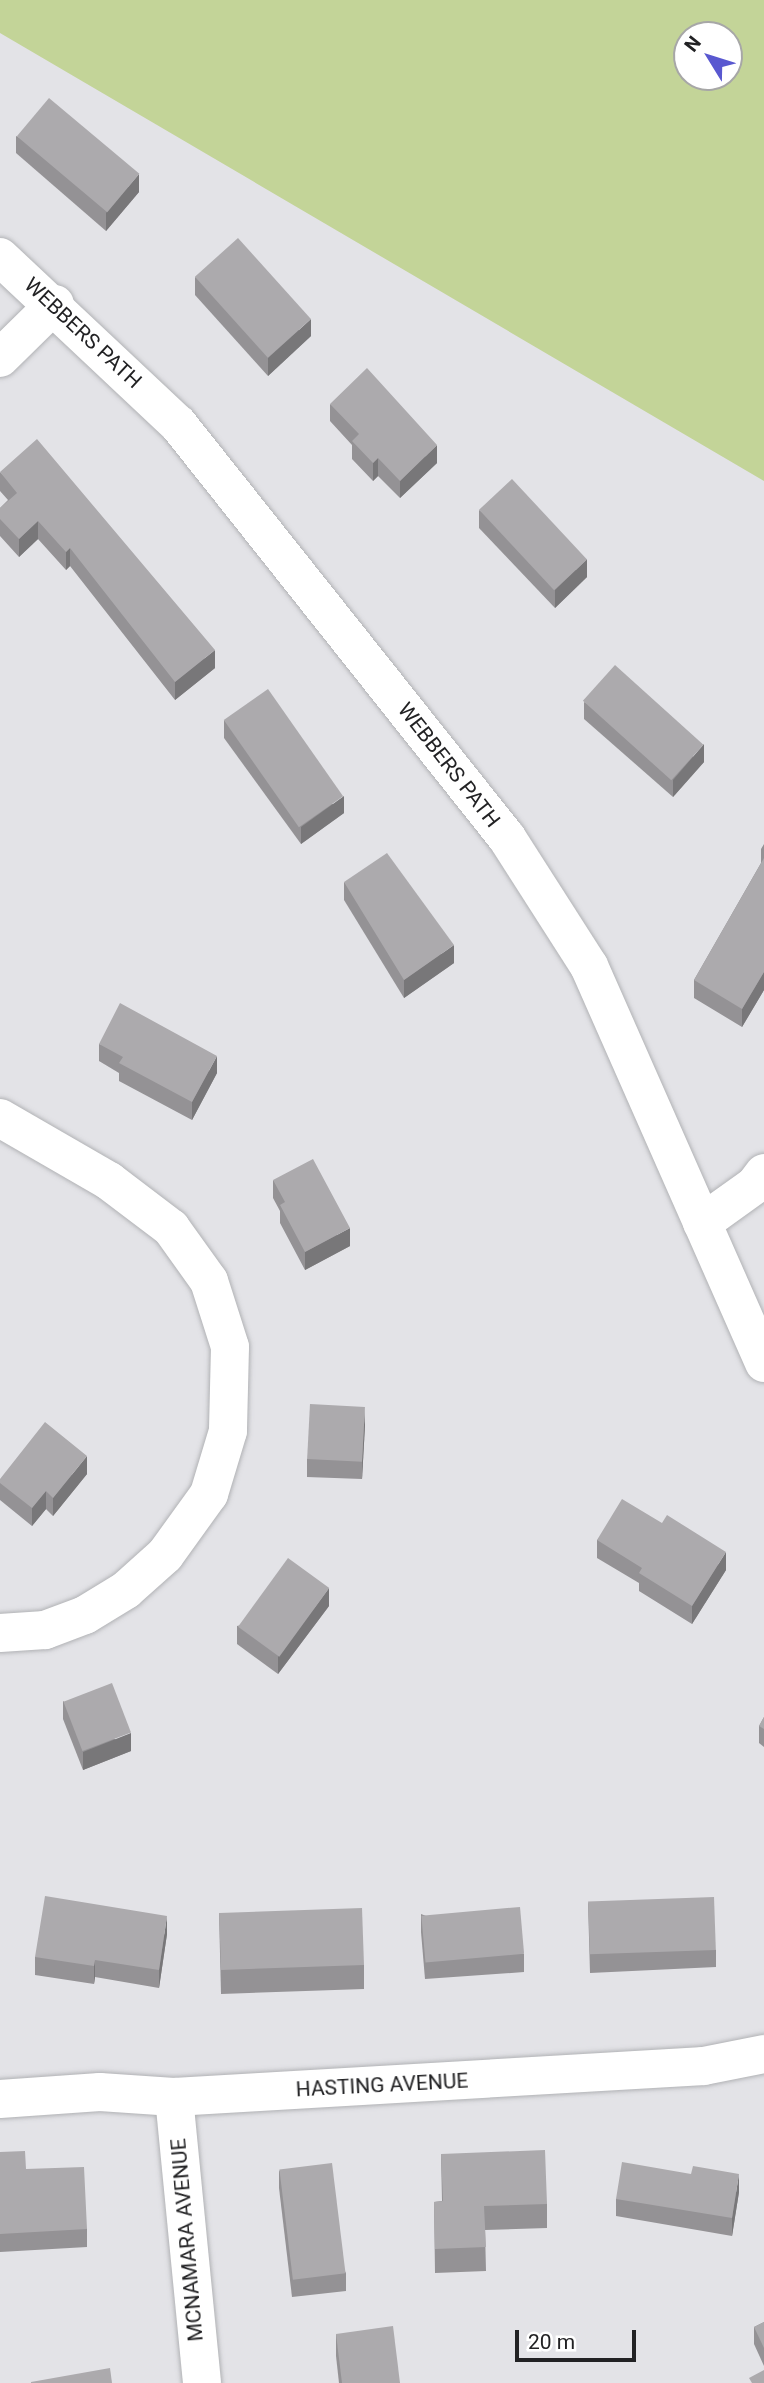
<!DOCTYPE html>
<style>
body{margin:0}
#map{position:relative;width:764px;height:2383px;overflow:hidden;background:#e3e3e7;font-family:Roboto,sans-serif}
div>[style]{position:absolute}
.green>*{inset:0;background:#c3d498}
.roads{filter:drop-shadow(0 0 2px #b1b2b5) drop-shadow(0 0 2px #b1b2b5)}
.minor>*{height:38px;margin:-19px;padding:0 19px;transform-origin:19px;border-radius:19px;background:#fff}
.wall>*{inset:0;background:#949295}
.shaded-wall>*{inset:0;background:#787779}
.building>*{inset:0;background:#acaaad;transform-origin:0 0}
span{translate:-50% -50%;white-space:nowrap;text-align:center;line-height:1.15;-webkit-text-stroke:5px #fff;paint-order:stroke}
.street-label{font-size:21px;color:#222224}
.north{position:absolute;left:673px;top:21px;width:70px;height:70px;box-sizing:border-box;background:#fff;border:2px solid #a7a7a7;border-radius:50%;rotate:308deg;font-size:19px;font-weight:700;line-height:28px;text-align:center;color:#222224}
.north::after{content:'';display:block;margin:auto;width:24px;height:32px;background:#5958d0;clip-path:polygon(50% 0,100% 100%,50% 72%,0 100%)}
.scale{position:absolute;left:515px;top:2330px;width:121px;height:32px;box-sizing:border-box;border:4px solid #222224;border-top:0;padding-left:9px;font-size:21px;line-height:24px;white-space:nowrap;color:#222224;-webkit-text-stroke:5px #fff;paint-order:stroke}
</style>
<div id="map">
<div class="green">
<i style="clip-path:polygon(evenodd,0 0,764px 0,764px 481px,0 33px,0 0,687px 35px,729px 35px,729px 77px,687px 77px,687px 35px)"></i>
</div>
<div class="roads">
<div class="minor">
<i style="left:0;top:257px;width:244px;rotate:43.2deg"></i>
<i style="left:178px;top:424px;width:529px;rotate:51.53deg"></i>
<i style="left:507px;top:838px;width:152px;rotate:57.4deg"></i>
<i style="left:589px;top:966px;width:434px;rotate:66.2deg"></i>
<i style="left:0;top:358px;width:77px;rotate:-44.5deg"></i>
<i style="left:0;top:1118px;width:126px;rotate:30deg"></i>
<i style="left:109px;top:1181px;width:78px;rotate:37.2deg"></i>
<i style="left:171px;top:1228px;width:65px;rotate:54.4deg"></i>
<i style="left:209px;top:1281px;width:69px;rotate:72.3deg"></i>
<i style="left:230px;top:1347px;width:84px;rotate:91.4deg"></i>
<i style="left:228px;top:1431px;width:66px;rotate:106.8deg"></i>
<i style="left:209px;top:1494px;width:75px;rotate:125.8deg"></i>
<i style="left:165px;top:1555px;width:52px;rotate:138.1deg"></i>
<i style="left:126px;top:1590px;width:48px;rotate:148.6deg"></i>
<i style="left:85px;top:1615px;width:43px;rotate:159.4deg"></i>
<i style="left:45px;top:1630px;width:45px;rotate:176.2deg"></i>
<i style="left:702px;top:1223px;width:65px;rotate:-35.6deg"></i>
<i style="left:755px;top:1185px;width:15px;rotate:-53deg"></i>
<i style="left:174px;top:2097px;width:287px;rotate:84.4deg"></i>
<i style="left:0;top:2099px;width:100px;rotate:-4deg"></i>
<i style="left:100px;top:2092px;width:74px;rotate:3.9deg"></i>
<i style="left:174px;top:2097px;width:531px;rotate:-3.35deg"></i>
<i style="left:704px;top:2066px;width:61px;rotate:-11.3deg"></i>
</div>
</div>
<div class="wall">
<i style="clip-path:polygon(16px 136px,139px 192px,106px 231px,16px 153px)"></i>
<i style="clip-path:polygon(195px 277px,311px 336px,268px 376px,195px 295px)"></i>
<i style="clip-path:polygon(330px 404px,437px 463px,400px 498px,378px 476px,373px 481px,352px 459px,352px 445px,330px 421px)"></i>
<i style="clip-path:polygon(0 472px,215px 668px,175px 700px,70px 566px,66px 570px,38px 539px,19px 557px,0 536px,0 508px,8px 500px,0 491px)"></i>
<i style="clip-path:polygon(479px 510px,587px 577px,555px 608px,479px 528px)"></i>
<i style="clip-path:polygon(584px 702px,704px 762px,673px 797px,584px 719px)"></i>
<i style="clip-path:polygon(224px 720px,344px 813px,301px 844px,224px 738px)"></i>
<i style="clip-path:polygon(764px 844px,764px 990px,742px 1027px,694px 998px,694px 980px,761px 863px,761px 849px)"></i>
<i style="clip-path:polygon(344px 882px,454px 963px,404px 998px,344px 900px)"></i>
<i style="clip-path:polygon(99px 1044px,217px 1073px,192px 1120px,119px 1081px,119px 1073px,99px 1061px)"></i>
<i style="clip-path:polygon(273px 1180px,350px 1246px,305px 1270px,280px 1223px,280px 1211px,273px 1198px)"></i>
<i style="clip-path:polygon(365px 1425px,362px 1479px,307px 1477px,307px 1459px)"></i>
<i style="clip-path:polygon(87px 1474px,53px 1516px,46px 1509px,32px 1526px,0 1500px,0 1479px)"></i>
<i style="clip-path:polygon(662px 1523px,726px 1570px,692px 1624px,639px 1591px,639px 1583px,597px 1558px,597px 1540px)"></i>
<i style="clip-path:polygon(329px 1606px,278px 1674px,237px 1644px,237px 1626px)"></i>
<i style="clip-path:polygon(63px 1701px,131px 1751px,83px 1770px,63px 1719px)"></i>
<i style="clip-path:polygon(764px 1717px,764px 1747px,759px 1743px,759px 1726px)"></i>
<i style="clip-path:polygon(588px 1903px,716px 1950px,716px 1967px,590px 1973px)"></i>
<i style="clip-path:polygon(219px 1913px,364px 1965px,364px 1989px,221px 1994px)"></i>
<i style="clip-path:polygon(421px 1914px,524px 1954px,524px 1972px,425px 1979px,421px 1932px)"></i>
<i style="clip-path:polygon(167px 1934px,159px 1988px,95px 1977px,94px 1984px,35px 1975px,35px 1957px)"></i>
<i style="clip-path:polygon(0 2152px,26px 2169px,87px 2229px,87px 2247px,0 2252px)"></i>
<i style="clip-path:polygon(441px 2154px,547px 2204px,547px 2228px,485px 2230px,486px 2271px,435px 2273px,434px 2202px,442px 2201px)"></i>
<i style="clip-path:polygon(279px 2170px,346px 2273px,346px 2291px,292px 2297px,279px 2188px)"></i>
<i style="clip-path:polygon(739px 2192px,732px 2236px,616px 2216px,616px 2199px)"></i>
<i style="clip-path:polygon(764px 2322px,764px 2366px,754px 2344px,754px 2327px)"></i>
<i style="clip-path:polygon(336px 2334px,400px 2383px,339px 2383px,336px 2356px)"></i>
</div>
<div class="shaded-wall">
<i style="clip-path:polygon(139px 174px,139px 192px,106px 231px,106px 213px)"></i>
<i style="clip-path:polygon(311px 319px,311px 336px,268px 376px,268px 358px)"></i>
<i style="clip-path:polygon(437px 445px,437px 463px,400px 498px,400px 481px)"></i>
<i style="clip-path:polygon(378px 458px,378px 476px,373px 481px,373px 463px)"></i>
<i style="clip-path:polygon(38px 521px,38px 539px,19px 557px,19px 539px)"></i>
<i style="clip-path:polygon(70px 548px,70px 566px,66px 570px,66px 552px)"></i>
<i style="clip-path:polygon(587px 559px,587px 577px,555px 608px,555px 590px)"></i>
<i style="clip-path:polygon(215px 650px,215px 668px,175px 700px,175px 682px)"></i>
<i style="clip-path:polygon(704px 744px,704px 762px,673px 797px,673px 780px)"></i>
<i style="clip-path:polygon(344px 796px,344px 813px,301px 844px,301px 827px)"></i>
<i style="clip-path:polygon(454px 945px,454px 963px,404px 998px,404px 980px)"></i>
<i style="clip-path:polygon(764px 972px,764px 990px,742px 1027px,742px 1009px)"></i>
<i style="clip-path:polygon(217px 1056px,217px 1073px,192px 1120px,192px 1102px)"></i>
<i style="clip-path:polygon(350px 1228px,350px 1246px,305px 1270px,305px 1252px)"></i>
<i style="clip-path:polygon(365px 1407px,365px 1425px,362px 1479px,362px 1461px)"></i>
<i style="clip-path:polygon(87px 1456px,87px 1474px,53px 1516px,53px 1498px)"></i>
<i style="clip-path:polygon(46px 1491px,46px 1509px,32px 1526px,32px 1508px)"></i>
<i style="clip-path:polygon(726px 1552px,726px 1570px,692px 1624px,692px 1606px)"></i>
<i style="clip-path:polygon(329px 1588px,329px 1606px,278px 1674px,278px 1657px)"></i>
<i style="clip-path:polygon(131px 1733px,131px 1751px,83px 1770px,83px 1752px)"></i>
<i style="clip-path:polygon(167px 1916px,167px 1934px,159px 1988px,159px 1970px)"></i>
<i style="clip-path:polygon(95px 1960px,95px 1977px,94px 1984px,94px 1966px)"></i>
<i style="clip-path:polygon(739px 2174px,739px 2192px,732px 2236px,732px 2218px)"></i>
</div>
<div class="building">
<i style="left:49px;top:98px;width:118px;height:50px;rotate:40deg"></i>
<i style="left:238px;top:238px;width:109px;height:58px;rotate:48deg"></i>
<i style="clip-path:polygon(367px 368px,437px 445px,400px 481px,378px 458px,373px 463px,352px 441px,359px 434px,330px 404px)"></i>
<i style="clip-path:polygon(37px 439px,215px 650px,175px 682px,70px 548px,66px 552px,38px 521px,19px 539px,0 519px,0 508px,17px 493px,0 472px)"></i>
<i style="left:512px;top:479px;width:110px;height:45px;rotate:47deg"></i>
<i style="left:615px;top:665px;width:119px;height:48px;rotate:42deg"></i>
<i style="left:268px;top:689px;width:131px;height:54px;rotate:55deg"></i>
<i style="clip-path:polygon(387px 853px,454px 945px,404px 980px,344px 882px)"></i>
<i style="clip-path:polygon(764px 858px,764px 972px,742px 1009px,694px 980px)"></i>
<i style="clip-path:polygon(120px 1003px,217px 1056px,192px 1102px,119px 1063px,123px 1057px,99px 1044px)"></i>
<i style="clip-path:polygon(313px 1159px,350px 1228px,305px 1252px,280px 1205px,285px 1202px,273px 1180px)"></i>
<i style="left:310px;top:1404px;width:55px;height:55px;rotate:3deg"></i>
<i style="clip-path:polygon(45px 1422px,87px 1456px,53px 1498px,46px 1491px,32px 1508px,0 1483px,0 1479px)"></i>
<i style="clip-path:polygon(622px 1499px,662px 1523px,667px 1515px,726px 1552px,692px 1606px,639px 1573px,642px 1568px,597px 1540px)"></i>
<i style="left:288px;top:1558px;width:51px;height:85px;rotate:36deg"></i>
<i style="left:112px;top:1683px;width:53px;height:52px;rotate:69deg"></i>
<i style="clip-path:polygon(764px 1717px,764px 1729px,759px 1726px)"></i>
<i style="clip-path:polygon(45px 1896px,167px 1916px,159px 1970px,95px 1960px,94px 1966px,35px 1957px)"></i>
<i style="left:714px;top:1897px;width:53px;height:126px;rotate:88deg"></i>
<i style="left:520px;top:1907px;width:47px;height:99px;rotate:85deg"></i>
<i style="left:362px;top:1908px;width:57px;height:143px;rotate:88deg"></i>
<i style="clip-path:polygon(545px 2150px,547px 2204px,484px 2206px,486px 2247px,435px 2249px,434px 2202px,443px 2201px,441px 2154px)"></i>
<i style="clip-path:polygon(25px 2151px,26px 2169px,84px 2167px,87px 2229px,0 2234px,0 2152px)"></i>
<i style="clip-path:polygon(622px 2162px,691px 2174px,693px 2166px,739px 2174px,732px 2218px,616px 2199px)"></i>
<i style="left:332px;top:2163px;width:111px;height:53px;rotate:83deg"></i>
<i style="clip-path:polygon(764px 2322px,764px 2348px,754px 2327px)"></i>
<i style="clip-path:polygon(393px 2326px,400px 2383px,342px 2383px,336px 2334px)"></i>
<i style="clip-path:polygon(110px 2368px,112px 2383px,31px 2383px,31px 2382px)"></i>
<i style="clip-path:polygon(764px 2370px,764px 2383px,752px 2383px,749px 2378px)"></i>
</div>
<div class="street-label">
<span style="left:83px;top:333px;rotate:43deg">WEBBERS PATH</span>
<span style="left:449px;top:765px;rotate:52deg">WEBBERS PATH</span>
<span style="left:382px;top:2085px;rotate:-3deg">HASTING AVENUE</span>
<span style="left:187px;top:2240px;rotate:-95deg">MCNAMARA AVENUE</span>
</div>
<div class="north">N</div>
<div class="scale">20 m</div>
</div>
